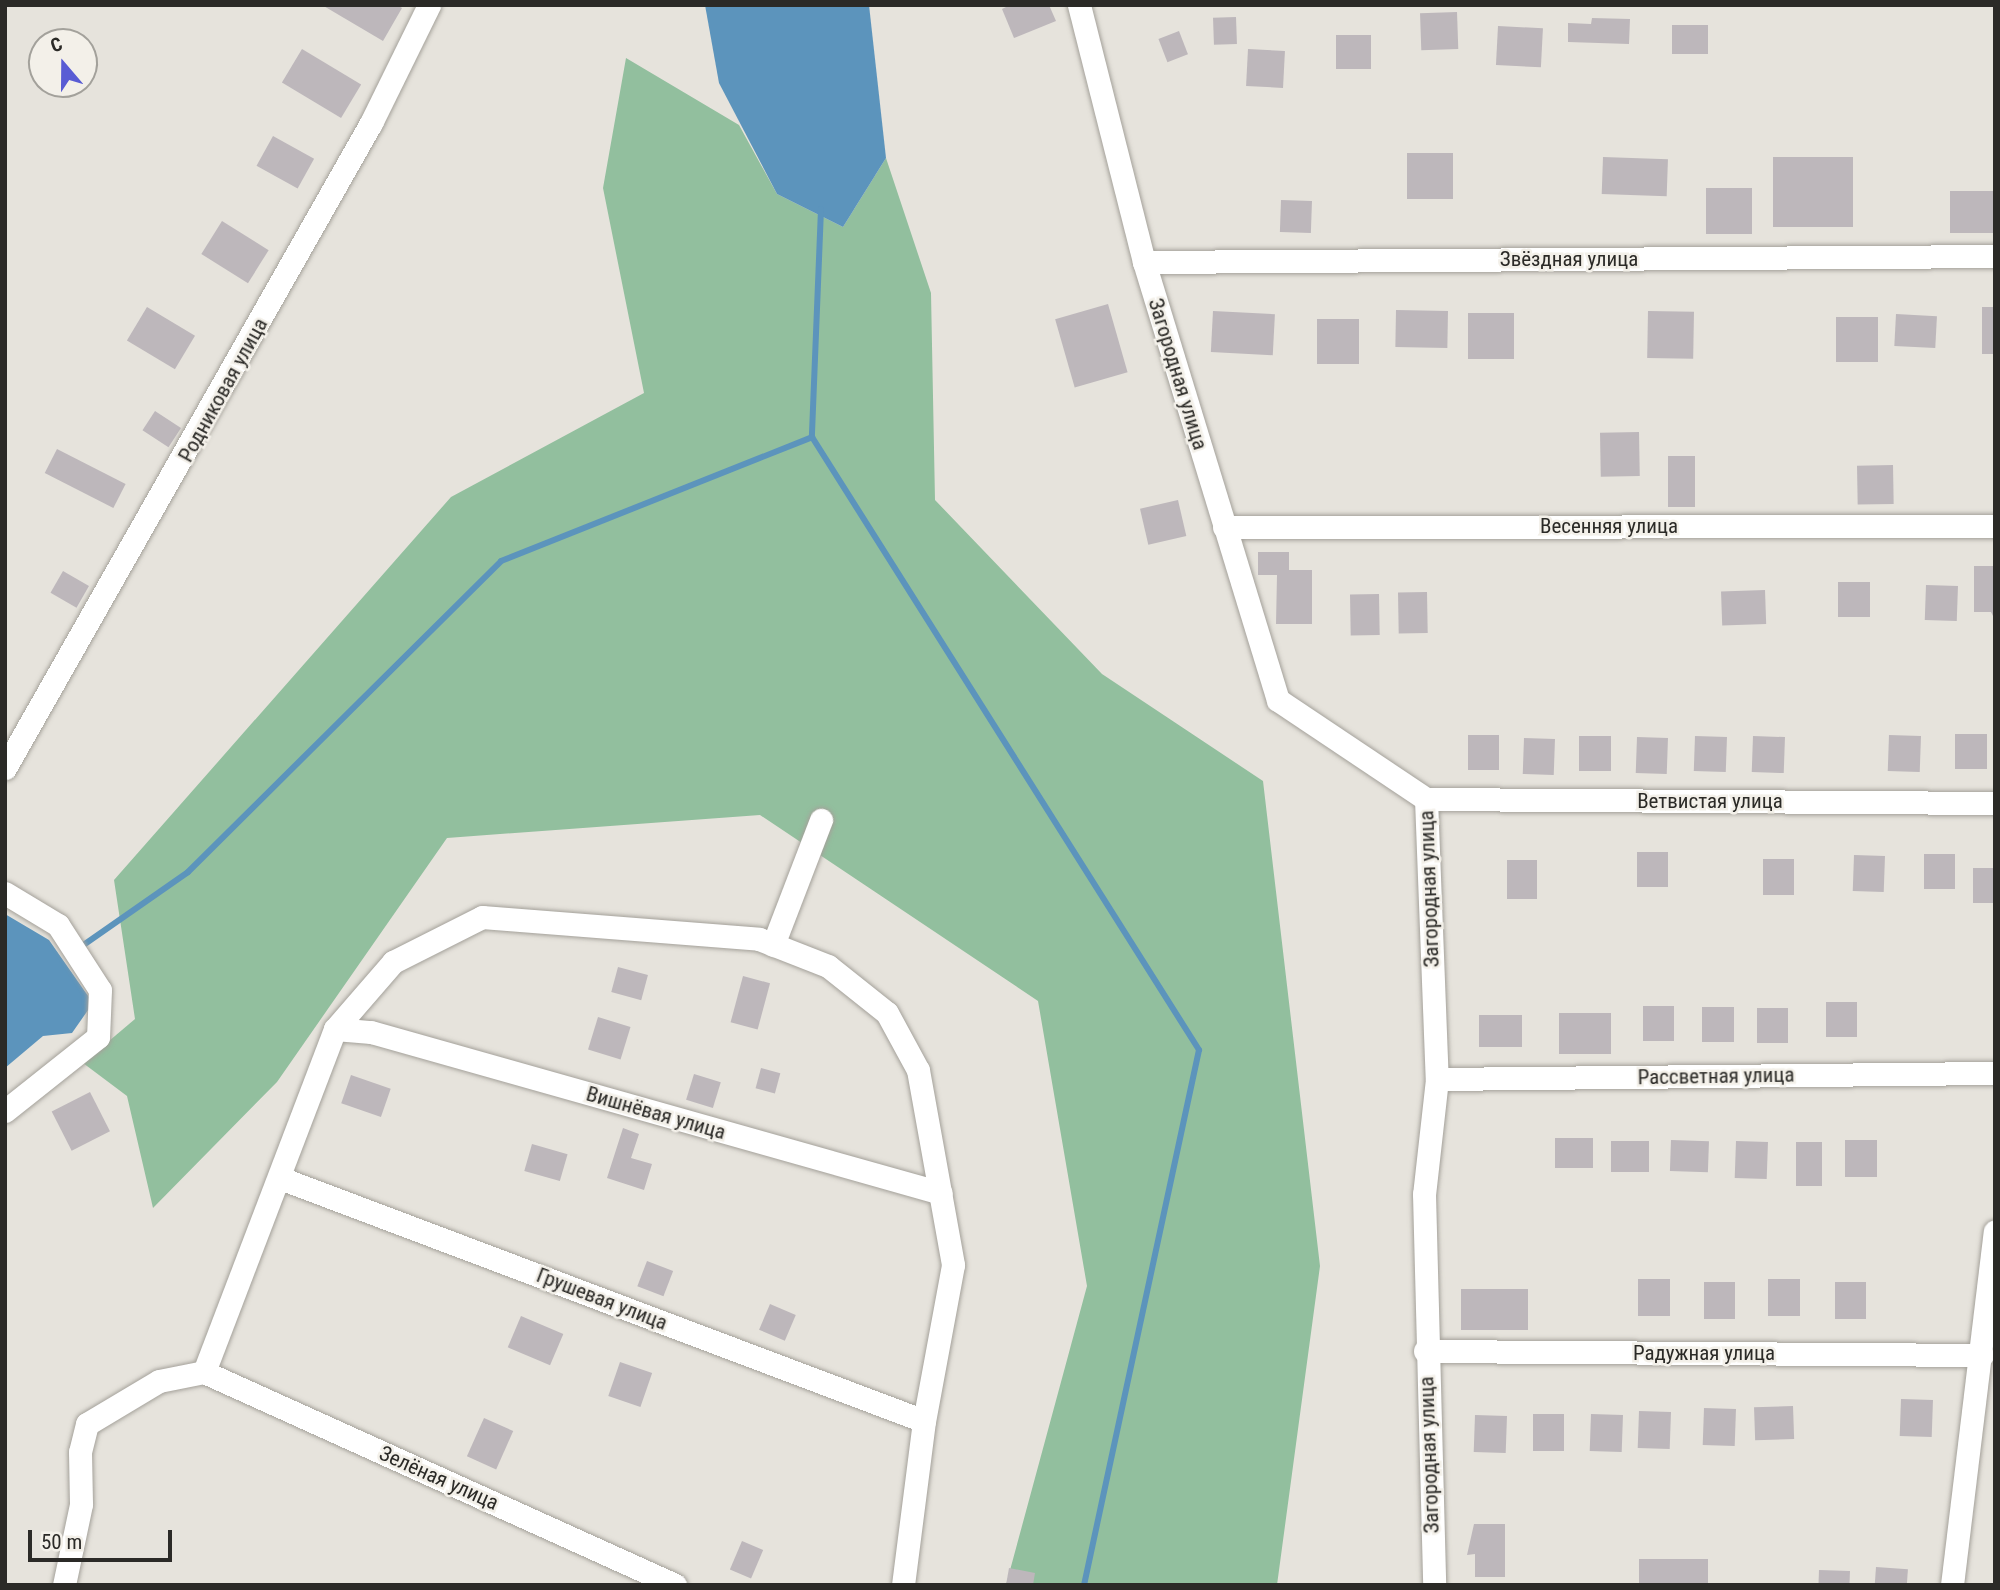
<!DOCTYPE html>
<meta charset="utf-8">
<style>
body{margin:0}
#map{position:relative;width:2000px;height:1590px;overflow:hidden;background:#e6e3dc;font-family:"Roboto Condensed",sans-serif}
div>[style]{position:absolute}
.green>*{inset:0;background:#92bf9e}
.water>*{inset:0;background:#5c94bc}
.stream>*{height:6px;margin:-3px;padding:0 3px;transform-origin:3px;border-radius:3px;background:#5c94bc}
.building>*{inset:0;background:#bdb7bb;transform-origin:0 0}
.roads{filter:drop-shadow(0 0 2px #a4a19a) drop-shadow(0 0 2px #a4a19a)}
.minor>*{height:23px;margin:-11.5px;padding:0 11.5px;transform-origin:11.5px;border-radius:11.5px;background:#fff}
span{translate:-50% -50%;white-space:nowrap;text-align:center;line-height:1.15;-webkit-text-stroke:5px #f3f0e9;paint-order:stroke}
.street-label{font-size:21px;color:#2b2a27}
.frame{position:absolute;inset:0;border:7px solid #2b2a27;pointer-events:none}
.north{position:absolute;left:28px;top:28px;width:70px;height:70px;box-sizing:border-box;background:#f3f0e9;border:2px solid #a3a19b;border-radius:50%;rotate:340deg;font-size:19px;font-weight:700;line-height:28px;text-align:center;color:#2b2a27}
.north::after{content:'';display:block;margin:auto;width:24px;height:32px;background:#595cd4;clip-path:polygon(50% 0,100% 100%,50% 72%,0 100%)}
.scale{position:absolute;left:28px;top:1530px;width:144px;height:32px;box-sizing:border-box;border:4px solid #2b2a27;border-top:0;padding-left:9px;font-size:21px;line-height:24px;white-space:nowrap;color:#2b2a27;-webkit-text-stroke:5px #f3f0e9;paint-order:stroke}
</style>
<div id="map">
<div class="green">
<i style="clip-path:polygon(626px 58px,739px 125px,777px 194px,843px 227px,886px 158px,931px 293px,935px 500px,1102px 674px,1263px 781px,1320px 1266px,1277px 1585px,1006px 1585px,1087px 1286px,1038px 1001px,760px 815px,447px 838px,277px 1082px,153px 1208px,127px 1096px,83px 1063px,135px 1019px,114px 880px,451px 497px,644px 393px,603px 188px)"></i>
</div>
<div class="water">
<i style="clip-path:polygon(705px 5px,869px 5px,886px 158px,843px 227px,777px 194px,719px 83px)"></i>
<i style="clip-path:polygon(5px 914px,49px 940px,93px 1003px,72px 1033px,43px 1036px,5px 1068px)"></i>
</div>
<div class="stream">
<i style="left:821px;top:209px;width:228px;rotate:92.3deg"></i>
<i style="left:812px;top:437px;width:725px;rotate:57.73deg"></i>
<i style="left:1199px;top:1050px;width:547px;rotate:102.13deg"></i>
<i style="left:82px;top:946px;width:129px;rotate:-34.9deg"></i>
<i style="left:188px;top:872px;width:441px;rotate:-44.8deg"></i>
<i style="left:501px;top:561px;width:335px;rotate:-21.7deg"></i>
</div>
<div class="building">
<i style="clip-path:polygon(322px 5px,397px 5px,402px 8px,383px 41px)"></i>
<i style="clip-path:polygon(1010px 5px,1049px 5px,1056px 21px,1014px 38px,1002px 9px)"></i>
<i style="left:1457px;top:12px;width:37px;height:37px;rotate:88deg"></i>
<i style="left:1236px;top:17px;width:27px;height:23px;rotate:88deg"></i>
<i style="clip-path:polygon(1592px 18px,1630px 19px,1629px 44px,1568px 42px,1568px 23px,1591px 24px)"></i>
<i style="left:1672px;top:25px;width:36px;height:29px"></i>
<i style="left:1498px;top:26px;width:45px;height:39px;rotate:3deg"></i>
<i style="left:1179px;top:31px;width:25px;height:22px;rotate:69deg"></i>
<i style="left:1336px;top:35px;width:35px;height:34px"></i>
<i style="left:302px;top:49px;width:69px;height:39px;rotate:31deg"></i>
<i style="left:1248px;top:49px;width:37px;height:37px;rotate:3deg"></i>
<i style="left:273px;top:136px;width:47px;height:34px;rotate:29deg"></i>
<i style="left:1407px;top:153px;width:46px;height:46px"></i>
<i style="left:1603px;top:157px;width:65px;height:37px;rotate:2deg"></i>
<i style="left:1773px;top:157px;width:80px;height:70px"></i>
<i style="left:1706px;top:188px;width:46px;height:46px"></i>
<i style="left:1995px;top:191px;width:42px;height:45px;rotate:90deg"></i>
<i style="left:1281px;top:200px;width:31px;height:32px;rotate:2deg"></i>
<i style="left:222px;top:221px;width:55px;height:39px;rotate:32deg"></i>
<i style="left:1108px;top:304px;width:71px;height:55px;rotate:74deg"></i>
<i style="left:147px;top:307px;width:56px;height:39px;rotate:31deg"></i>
<i style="left:1995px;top:307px;width:47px;height:13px;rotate:90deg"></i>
<i style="left:1396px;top:310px;width:52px;height:37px;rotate:1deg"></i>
<i style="left:1213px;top:311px;width:62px;height:41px;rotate:3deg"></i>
<i style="left:1648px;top:311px;width:46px;height:47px;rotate:1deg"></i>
<i style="left:1468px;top:313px;width:46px;height:46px"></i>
<i style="left:1896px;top:314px;width:41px;height:32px;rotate:3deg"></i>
<i style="left:1836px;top:317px;width:42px;height:45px"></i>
<i style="left:1317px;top:319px;width:42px;height:45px"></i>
<i style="left:155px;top:411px;width:31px;height:23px;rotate:33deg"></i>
<i style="left:1639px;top:432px;width:44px;height:39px;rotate:89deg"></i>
<i style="left:57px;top:449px;width:77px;height:27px;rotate:27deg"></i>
<i style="left:1668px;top:456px;width:27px;height:51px"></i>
<i style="left:1893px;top:465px;width:39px;height:36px;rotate:89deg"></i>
<i style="left:1178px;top:500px;width:37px;height:39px;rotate:77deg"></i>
<i style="clip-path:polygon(1258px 552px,1289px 552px,1289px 570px,1312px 570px,1312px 624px,1276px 624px,1277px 575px,1258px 575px)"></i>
<i style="clip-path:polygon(1974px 566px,1995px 566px,1995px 620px,1991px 612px,1974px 612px)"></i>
<i style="left:63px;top:571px;width:30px;height:25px;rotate:30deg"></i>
<i style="left:1838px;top:582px;width:32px;height:35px"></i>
<i style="left:1926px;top:585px;width:32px;height:35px;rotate:2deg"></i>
<i style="left:1765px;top:590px;width:34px;height:44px;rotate:88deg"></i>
<i style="left:1427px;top:592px;width:41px;height:29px;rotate:89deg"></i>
<i style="left:1379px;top:594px;width:41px;height:29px;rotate:89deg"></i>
<i style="left:1955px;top:734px;width:32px;height:35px"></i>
<i style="left:1468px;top:735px;width:31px;height:35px"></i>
<i style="left:1889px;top:735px;width:32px;height:36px;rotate:2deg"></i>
<i style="left:1579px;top:736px;width:32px;height:35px"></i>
<i style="left:1695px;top:736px;width:32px;height:35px;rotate:2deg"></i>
<i style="left:1753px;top:736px;width:32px;height:36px;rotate:2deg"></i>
<i style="left:1637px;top:737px;width:31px;height:36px;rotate:2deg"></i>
<i style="left:1524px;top:738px;width:31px;height:36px;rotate:2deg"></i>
<i style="left:1637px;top:852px;width:31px;height:35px"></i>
<i style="left:1924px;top:854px;width:31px;height:35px"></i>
<i style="left:1854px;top:855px;width:31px;height:36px;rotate:2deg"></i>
<i style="left:1763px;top:859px;width:31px;height:36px"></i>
<i style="left:1507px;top:860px;width:30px;height:39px"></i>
<i style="left:1973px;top:868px;width:22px;height:35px"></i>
<i style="left:618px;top:967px;width:31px;height:26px;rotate:15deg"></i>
<i style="left:743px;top:976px;width:28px;height:48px;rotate:15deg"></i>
<i style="left:1826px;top:1002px;width:31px;height:35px"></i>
<i style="left:1643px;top:1006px;width:31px;height:35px"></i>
<i style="left:1702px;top:1007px;width:32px;height:35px"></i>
<i style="left:1757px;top:1008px;width:31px;height:35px"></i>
<i style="left:1559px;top:1013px;width:52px;height:41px"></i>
<i style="left:1479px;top:1015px;width:43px;height:32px"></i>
<i style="left:598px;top:1017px;width:34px;height:34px;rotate:17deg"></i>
<i style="left:761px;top:1068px;width:20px;height:21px;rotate:15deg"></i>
<i style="left:694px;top:1074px;width:28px;height:27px;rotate:17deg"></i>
<i style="left:351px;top:1075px;width:42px;height:30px;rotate:19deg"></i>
<i style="left:90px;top:1092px;width:44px;height:43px;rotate:63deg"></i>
<i style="clip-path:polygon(623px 1128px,639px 1134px,631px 1158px,652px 1164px,644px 1190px,607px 1178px)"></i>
<i style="left:1555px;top:1138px;width:38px;height:30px"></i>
<i style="left:1671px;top:1140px;width:38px;height:31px;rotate:2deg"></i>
<i style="left:1845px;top:1140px;width:32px;height:37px"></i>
<i style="left:1611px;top:1141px;width:38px;height:31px"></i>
<i style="left:1736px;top:1141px;width:32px;height:37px;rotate:2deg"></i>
<i style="left:1796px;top:1142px;width:26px;height:44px"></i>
<i style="left:532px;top:1144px;width:37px;height:28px;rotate:16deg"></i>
<i style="left:647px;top:1261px;width:28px;height:27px;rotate:21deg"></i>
<i style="left:1638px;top:1279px;width:32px;height:37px"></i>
<i style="left:1768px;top:1279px;width:32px;height:37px"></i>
<i style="left:1704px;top:1282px;width:31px;height:37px"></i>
<i style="left:1835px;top:1282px;width:31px;height:37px"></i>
<i style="left:1528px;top:1289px;width:41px;height:67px;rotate:90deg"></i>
<i style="left:770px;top:1304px;width:28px;height:28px;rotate:23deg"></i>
<i style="left:521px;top:1316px;width:46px;height:34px;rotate:23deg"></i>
<i style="left:620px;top:1362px;width:34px;height:36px;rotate:19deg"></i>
<i style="left:1901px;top:1399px;width:32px;height:37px;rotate:2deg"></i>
<i style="left:1793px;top:1406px;width:33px;height:39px;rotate:88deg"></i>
<i style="left:1704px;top:1408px;width:32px;height:37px;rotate:2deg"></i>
<i style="left:1639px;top:1411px;width:32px;height:37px;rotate:2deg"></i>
<i style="left:1533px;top:1414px;width:31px;height:37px"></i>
<i style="left:1591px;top:1414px;width:32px;height:37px;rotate:2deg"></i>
<i style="left:1475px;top:1415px;width:32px;height:37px;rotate:2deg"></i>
<i style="left:484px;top:1418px;width:32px;height:42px;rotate:24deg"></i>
<i style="clip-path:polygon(1474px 1524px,1505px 1524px,1505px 1577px,1475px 1577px,1475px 1554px,1467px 1555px)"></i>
<i style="left:742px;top:1541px;width:23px;height:31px;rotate:23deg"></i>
<i style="left:1708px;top:1559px;width:26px;height:69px;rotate:90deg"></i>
<i style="left:1876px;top:1567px;width:32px;height:18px;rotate:4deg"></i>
<i style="clip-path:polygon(1009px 1568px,1035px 1573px,1033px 1585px,1006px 1585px)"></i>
<i style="left:1819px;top:1570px;width:31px;height:15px;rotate:2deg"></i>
</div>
<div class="roads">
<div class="minor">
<i style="left:1079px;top:5px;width:265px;rotate:75.8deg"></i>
<i style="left:1144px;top:262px;width:458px;rotate:73deg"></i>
<i style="left:1278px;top:700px;width:178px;rotate:33.8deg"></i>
<i style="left:1144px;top:262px;width:851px;rotate:-0.4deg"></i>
<i style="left:1224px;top:527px;width:771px;rotate:-0.07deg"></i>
<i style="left:5px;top:768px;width:742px;rotate:-60.43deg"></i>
<i style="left:371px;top:123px;width:131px;rotate:-63.8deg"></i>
<i style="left:1426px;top:799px;width:280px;rotate:87.8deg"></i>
<i style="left:1437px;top:1079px;width:116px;rotate:96.4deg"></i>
<i style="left:1424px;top:1194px;width:391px;rotate:88.5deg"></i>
<i style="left:1426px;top:799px;width:569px;rotate:0.4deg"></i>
<i style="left:5px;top:893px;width:62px;rotate:31.1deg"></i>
<i style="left:58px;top:925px;width:77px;rotate:57.1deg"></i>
<i style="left:100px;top:990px;width:47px;rotate:92.4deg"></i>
<i style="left:98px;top:1037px;width:119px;rotate:141.5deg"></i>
<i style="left:773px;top:945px;width:134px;rotate:-69deg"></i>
<i style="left:335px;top:1029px;width:89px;rotate:-49.1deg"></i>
<i style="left:393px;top:962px;width:100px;rotate:-26.8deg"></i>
<i style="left:482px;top:917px;width:278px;rotate:4.5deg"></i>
<i style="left:759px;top:939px;width:74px;rotate:21.4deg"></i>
<i style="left:828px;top:966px;width:75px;rotate:38.5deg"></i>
<i style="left:887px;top:1013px;width:65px;rotate:61.5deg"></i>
<i style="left:918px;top:1070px;width:198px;rotate:79.8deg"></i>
<i style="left:953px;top:1265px;width:159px;rotate:100.5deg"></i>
<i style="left:924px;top:1421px;width:165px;rotate:97.3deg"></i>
<i style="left:1437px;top:1079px;width:558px;rotate:-0.62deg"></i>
<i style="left:280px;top:1178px;width:688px;rotate:20.67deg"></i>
<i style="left:1425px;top:1351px;width:557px;rotate:0.41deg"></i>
<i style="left:204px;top:1372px;width:517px;rotate:24.33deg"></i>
<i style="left:64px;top:1585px;width:83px;rotate:-78.1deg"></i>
<i style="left:81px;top:1504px;width:52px;rotate:-91.1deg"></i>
<i style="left:80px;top:1452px;width:29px;rotate:-76deg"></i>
<i style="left:87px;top:1424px;width:84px;rotate:-30.8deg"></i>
<i style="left:159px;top:1381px;width:46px;rotate:-11.3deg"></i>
<i style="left:204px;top:1372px;width:367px;rotate:-69.1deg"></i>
<i style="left:335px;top:1029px;width:36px;rotate:5deg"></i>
<i style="left:371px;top:1032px;width:592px;rotate:15.77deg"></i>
<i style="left:1952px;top:1585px;width:356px;rotate:-83.1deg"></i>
</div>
</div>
<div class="street-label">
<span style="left:1569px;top:259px">Звёздная улица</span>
<span style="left:1178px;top:374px;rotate:73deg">Загородная улица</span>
<span style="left:223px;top:390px;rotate:-61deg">Родниковая улица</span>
<span style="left:1609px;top:526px">Весенняя улица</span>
<span style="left:1710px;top:801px">Ветвистая улица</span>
<span style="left:1429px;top:889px;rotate:-92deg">Загородная улица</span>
<span style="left:1716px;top:1076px;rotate:-1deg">Рассветная улица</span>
<span style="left:656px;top:1113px;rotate:16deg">Вишнёвая улица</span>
<span style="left:602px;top:1299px;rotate:21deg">Грушевая улица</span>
<span style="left:1704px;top:1353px">Радужная улица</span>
<span style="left:1429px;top:1455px;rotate:-92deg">Загородная улица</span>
<span style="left:439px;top:1478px;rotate:24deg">Зелёная улица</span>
</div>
<div class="frame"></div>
<div class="north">С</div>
<div class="scale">50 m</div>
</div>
